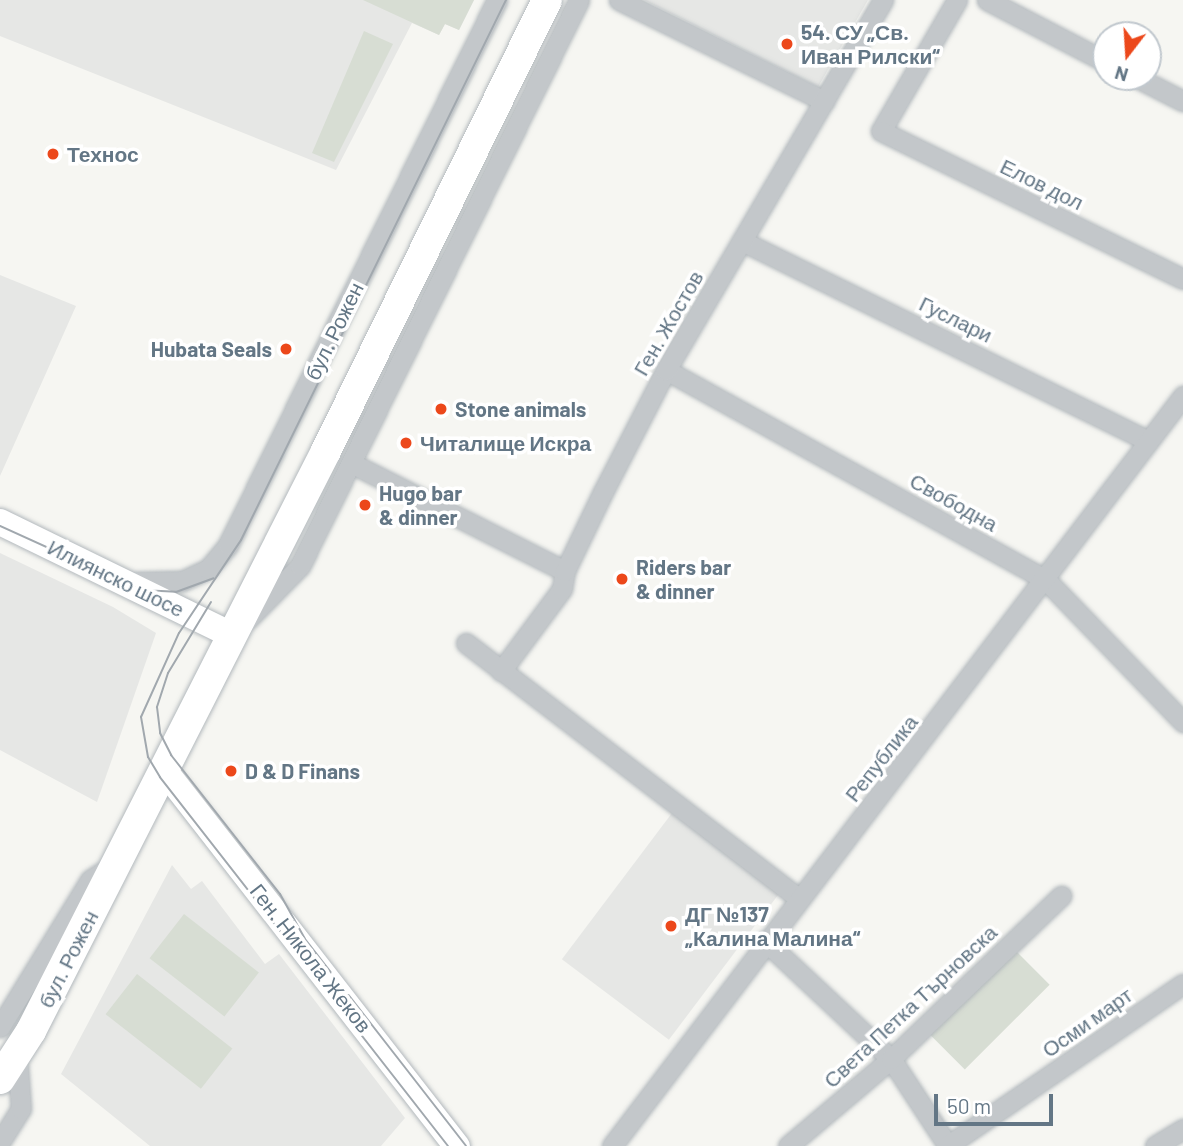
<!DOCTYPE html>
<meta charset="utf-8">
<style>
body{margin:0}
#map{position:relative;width:1183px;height:1146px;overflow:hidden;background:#f6f6f2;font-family:Barlow,sans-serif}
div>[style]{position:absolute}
.built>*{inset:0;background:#e6e7e5;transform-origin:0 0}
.green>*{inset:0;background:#d7ddd3;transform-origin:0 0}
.roads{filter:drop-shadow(0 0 2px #b3b9bd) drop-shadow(0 0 2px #b3b9bd)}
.street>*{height:19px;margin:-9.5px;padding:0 9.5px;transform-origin:9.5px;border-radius:9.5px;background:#c3c7ca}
.secondary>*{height:26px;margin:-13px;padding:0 13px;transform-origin:13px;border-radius:13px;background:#fff}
.primary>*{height:30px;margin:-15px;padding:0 15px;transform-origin:15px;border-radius:15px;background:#fff}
.tram>*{height:2px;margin:-1px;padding:0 1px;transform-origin:1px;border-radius:1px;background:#a1a8ae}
.dots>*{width:19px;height:19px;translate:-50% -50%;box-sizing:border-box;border:4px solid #fff;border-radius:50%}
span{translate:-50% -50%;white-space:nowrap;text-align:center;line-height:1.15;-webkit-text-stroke:7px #fff;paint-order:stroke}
.poi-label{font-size:21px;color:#637685;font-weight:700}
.left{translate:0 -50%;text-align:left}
.right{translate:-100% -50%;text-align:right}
.street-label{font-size:21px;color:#637685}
.north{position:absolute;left:1092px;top:21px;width:70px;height:70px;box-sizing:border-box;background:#fff;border:2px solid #c1c8ce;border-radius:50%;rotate:197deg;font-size:19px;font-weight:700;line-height:28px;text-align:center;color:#637685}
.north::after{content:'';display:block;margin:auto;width:24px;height:32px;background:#ec481b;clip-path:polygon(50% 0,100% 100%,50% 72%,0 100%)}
.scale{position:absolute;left:934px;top:1094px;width:119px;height:32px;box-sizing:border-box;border:4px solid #637685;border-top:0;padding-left:9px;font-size:21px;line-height:24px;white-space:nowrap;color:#637685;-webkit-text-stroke:5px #fff;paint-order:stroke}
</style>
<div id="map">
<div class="built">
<i style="clip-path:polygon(0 0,474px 0,459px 30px,445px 24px,439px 35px,412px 23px,336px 170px,0 36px)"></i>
<i style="clip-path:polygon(644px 0,868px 0,818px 87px)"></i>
<i style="clip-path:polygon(0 275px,76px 306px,0 476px)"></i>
<i style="clip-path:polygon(0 553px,113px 607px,156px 633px,97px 802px,0 750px)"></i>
<i style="left:672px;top:813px;width:134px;height:183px;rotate:37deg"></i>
<i style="clip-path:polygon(172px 865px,191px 889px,202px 881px,265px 964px,279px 954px,405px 1118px,381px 1146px,150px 1146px,61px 1074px)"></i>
</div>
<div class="green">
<i style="clip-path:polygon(363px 0,474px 0,459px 30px,445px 24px,439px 35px)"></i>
<i style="clip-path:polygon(364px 31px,393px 44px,334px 162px,312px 153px)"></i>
<i style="left:184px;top:914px;width:95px;height:56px;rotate:38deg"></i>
<i style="left:1015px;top:950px;width:49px;height:120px;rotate:45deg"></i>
<i style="left:137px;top:974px;width:121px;height:51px;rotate:38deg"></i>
</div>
<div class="roads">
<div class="street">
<i style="left:619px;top:0;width:229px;rotate:26.2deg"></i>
<i style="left:957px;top:0;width:151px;rotate:120.1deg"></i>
<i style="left:881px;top:131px;width:336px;rotate:26.1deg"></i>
<i style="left:987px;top:0;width:134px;rotate:27.5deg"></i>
<i style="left:1136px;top:77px;width:53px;rotate:27.1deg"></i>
<i style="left:742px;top:241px;width:453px;rotate:26.2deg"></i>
<i style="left:666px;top:370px;width:433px;rotate:28.9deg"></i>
<i style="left:1045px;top:579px;width:199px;rotate:46deg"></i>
<i style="left:351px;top:463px;width:240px;rotate:26.8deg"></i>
<i style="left:134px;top:582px;width:48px;rotate:-1.2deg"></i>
<i style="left:182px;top:581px;width:29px;rotate:-25deg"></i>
<i style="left:208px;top:569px;width:31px;rotate:-50deg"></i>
<i style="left:228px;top:545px;width:608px;rotate:-63.73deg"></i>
<i style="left:245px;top:622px;width:78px;rotate:-45.5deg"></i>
<i style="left:300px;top:566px;width:631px;rotate:-63.76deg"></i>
<i style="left:466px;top:643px;width:419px;rotate:37.5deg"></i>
<i style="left:501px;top:671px;width:102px;rotate:-53.4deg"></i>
<i style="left:562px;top:589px;width:18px;rotate:-81deg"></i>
<i style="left:565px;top:571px;width:88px;rotate:-64.3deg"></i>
<i style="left:603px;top:492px;width:137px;rotate:-62.7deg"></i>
<i style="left:666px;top:370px;width:429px;rotate:-59.6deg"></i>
<i style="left:765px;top:941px;width:173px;rotate:43.1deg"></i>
<i style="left:891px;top:1059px;width:104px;rotate:56.8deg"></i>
<i style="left:0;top:1027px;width:172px;rotate:-58.5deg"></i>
<i style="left:90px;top:880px;width:27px;rotate:-33deg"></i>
<i style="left:0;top:1142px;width:39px;rotate:-58deg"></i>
<i style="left:21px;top:1109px;width:56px;rotate:-94.1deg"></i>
<i style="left:612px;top:1146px;width:943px;rotate:-52.72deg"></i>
<i style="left:788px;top:1146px;width:135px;rotate:-40.2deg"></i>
<i style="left:891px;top:1059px;width:236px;rotate:-43.8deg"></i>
<i style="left:947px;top:1146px;width:286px;rotate:-34.5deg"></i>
<i style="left:1155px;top:1146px;width:33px;rotate:-31deg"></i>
</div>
<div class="secondary">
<i style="left:0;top:522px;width:258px;rotate:26deg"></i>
<i style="left:164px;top:770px;width:477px;rotate:52.1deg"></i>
</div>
<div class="primary">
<i style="left:0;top:1079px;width:57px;rotate:-57.1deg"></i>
<i style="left:31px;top:1031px;width:651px;rotate:-63.04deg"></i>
<i style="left:326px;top:451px;width:502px;rotate:-63.89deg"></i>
</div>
</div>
<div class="tram">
<i style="left:0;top:526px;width:155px;rotate:24.4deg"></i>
<i style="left:141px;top:590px;width:35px;rotate:3deg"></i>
<i style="left:176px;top:592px;width:40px;rotate:-20.2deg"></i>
<i style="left:211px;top:602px;width:83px;rotate:121.2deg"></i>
<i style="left:168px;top:673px;width:36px;rotate:108deg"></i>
<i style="left:157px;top:707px;width:26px;rotate:83deg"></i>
<i style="left:160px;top:733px;width:25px;rotate:63deg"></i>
<i style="left:171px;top:755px;width:177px;rotate:51.9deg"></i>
<i style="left:280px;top:894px;width:51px;rotate:60.9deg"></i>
<i style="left:305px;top:939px;width:262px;rotate:52.1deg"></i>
<i style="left:448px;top:1146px;width:468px;rotate:-128deg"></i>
<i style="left:160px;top:777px;width:23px;rotate:-121deg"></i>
<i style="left:148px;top:757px;width:41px;rotate:-99.9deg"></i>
<i style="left:141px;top:717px;width:92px;rotate:-65.7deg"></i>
<i style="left:179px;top:633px;width:112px;rotate:-56.3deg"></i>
<i style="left:241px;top:540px;width:602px;rotate:-63.86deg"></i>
</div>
<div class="dots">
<i style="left:787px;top:44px;background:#ec481b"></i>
<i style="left:53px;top:154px;background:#ec481b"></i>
<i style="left:286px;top:349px;background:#ec481b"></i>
<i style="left:441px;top:409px;background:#ec481b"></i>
<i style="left:406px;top:443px;background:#ec481b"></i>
<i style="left:365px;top:505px;background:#ec481b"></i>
<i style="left:622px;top:579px;background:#ec481b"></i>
<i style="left:231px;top:771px;background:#ec481b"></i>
<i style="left:671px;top:926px;background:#ec481b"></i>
</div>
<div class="poi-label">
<span class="left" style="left:801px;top:44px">54. СУ „Св.<br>Иван Рилски“</span>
<span class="left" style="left:67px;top:154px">Технос</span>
<span class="right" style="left:272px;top:349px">Hubata Seals</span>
<span class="left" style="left:455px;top:409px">Stone animals</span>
<span class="left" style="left:420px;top:443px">Читалище Искра</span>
<span class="left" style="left:379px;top:505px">Hugo bar<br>&amp; dinner</span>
<span class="left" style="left:636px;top:579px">Riders bar<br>&amp; dinner</span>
<span class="left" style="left:245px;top:771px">D &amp; D Finans</span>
<span class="left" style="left:685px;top:926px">ДГ №137<br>„Калина Малина“</span>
</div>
<div class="street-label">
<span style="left:1042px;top:184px;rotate:26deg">Елов дол</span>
<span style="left:956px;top:319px;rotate:26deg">Гуслари</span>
<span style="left:668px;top:323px;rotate:-60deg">Ген. Жостов</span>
<span style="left:334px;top:331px;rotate:-64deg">бул. Рожен</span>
<span style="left:954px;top:502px;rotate:29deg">Свободна</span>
<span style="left:116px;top:578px;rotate:26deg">Илиянско шосе</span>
<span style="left:881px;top:758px;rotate:-52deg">Република</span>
<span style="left:311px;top:958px;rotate:52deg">Ген. Никола Жеков</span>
<span style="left:68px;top:959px;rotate:-63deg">бул. Рожен</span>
<span style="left:910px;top:1006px;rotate:-43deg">Света Петка Търновска</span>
<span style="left:1087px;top:1022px;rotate:-35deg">Осми март</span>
</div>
<div class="north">N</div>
<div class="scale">50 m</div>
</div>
